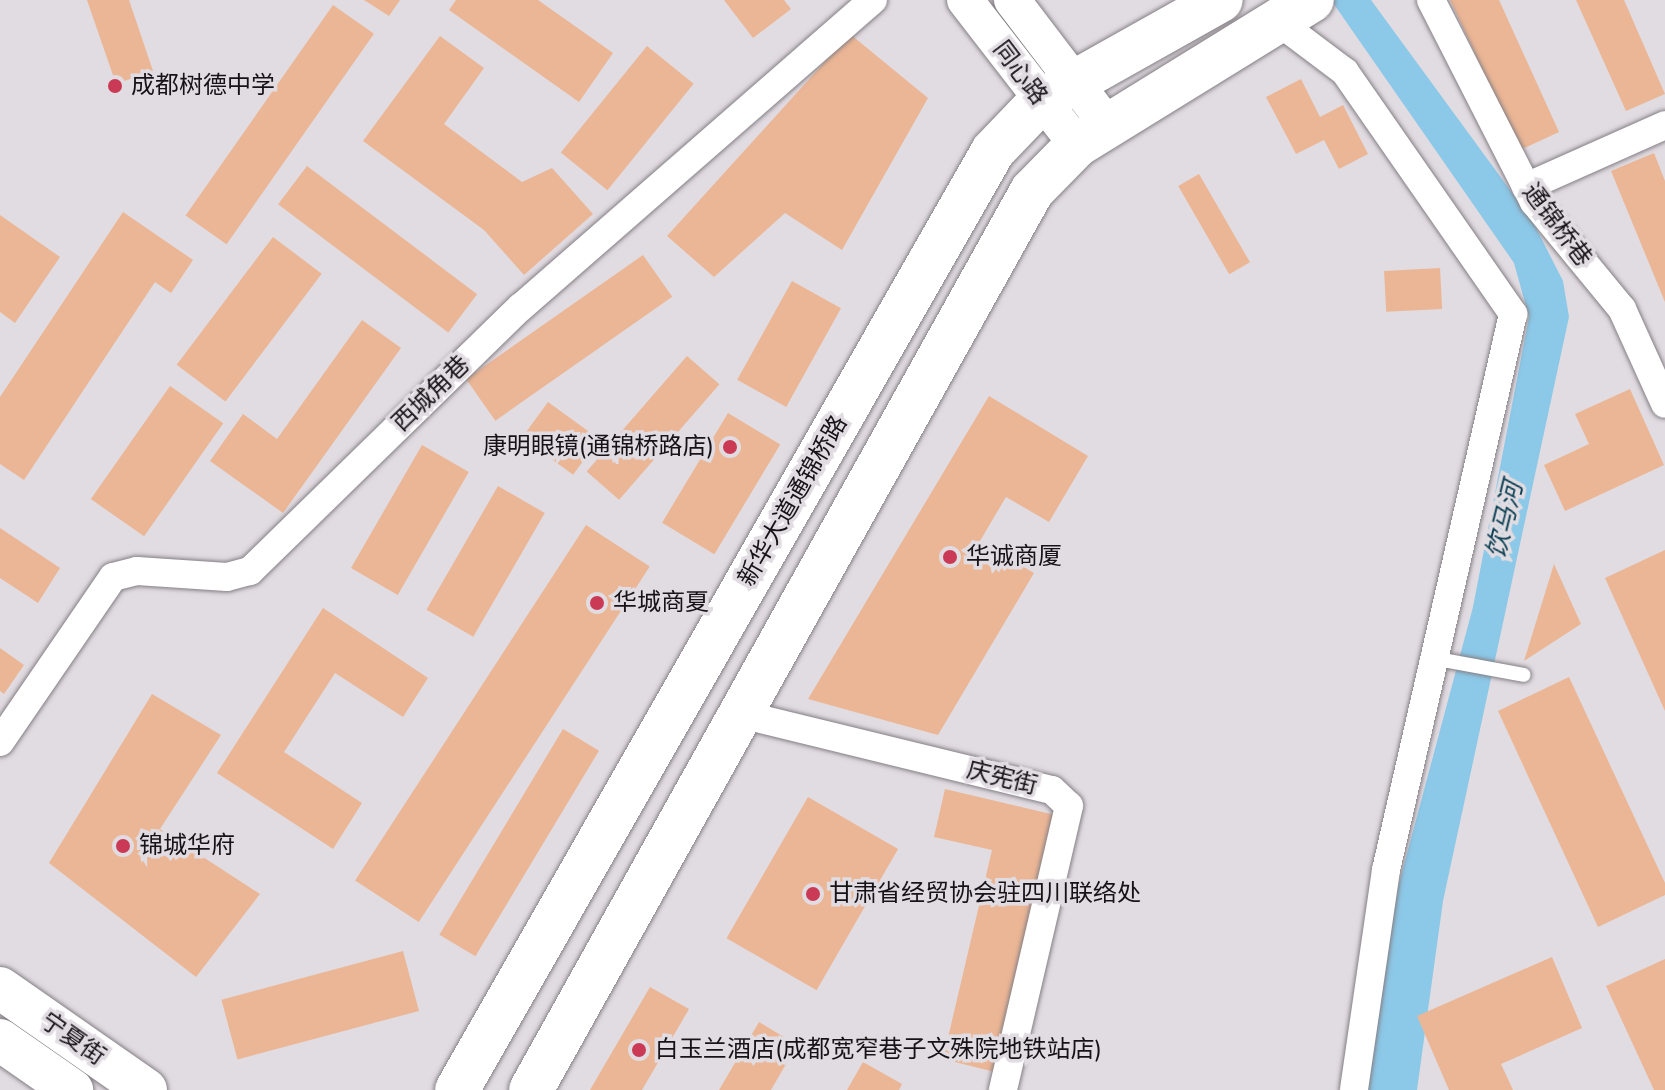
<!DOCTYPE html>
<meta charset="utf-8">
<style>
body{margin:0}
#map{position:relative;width:1665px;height:1090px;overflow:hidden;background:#e1dce1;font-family:"Nunito Sans","Noto Sans SC",sans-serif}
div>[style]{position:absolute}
.water>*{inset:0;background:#8cc8e7}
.building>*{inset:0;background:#ebb695;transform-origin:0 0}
.roads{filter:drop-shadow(0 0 2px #847f84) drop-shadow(0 0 2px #847f84)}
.service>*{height:14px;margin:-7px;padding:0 7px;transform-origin:7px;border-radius:7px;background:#fff}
.minor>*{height:28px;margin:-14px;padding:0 14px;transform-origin:14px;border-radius:14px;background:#fff}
.tertiary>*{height:36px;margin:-18px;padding:0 18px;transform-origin:18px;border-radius:18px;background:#fff}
.secondary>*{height:42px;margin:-21px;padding:0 21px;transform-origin:21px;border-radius:21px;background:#fff}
.primary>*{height:44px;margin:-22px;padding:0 22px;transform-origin:22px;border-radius:22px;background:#fff}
.dots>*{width:22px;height:22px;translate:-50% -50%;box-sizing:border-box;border:4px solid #e1dce1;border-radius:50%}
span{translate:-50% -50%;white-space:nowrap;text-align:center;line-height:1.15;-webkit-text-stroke:7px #e1dce1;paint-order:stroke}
.street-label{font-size:24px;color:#151315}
.poi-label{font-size:24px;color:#151315}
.left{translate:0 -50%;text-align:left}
.right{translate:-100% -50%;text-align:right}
.water-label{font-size:26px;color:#0f4257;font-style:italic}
</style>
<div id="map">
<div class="water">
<i style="clip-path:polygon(1331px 0,1371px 0,1532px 220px,1563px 281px,1569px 317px,1443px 901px,1417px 1090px,1365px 1090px,1382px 947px,1473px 607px,1529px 317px,1514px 263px)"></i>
</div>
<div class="building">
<i style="clip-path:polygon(87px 0,129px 0,153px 71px,116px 84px)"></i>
<i style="clip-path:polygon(364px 0,400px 0,389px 16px)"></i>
<i style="clip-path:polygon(456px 0,538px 0,613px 53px,579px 102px,449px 10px)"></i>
<i style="clip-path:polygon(724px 0,784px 0,791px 9px,753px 38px)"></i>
<i style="clip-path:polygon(1450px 0,1499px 0,1559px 132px,1520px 150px)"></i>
<i style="clip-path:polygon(1576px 0,1624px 0,1665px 94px,1626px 111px)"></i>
<i style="left:333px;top:5px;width:50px;height:257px;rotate:35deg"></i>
<i style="clip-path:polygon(850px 34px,928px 98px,842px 250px,785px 213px,714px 277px,667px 236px)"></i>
<i style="clip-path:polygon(440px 36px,484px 68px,444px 124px,522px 182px,552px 168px,593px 214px,524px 275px,484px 230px,363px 141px)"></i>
<i style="left:647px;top:46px;width:60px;height:137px;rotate:39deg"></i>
<i style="clip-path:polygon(1301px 79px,1320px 117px,1343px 105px,1368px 154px,1339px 169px,1324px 140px,1296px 154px,1266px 97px)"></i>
<i style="clip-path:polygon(1654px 153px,1665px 181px,1665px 302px,1611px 171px)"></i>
<i style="left:307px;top:166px;width:213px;height:48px;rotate:37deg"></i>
<i style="left:1199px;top:174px;width:102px;height:24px;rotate:60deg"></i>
<i style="clip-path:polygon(123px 212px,193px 260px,171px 293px,155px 282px,24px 480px,0 464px,0 397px)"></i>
<i style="clip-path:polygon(0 215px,60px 257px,15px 323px,0 312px)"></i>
<i style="left:273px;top:237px;width:61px;height:160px;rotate:37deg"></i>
<i style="left:643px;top:255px;width:51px;height:216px;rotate:55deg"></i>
<i style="left:1440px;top:268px;width:41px;height:56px;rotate:87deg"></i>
<i style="left:792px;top:281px;width:56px;height:113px;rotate:29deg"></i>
<i style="clip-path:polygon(362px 320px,401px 348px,283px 513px,210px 461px,243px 414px,277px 439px)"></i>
<i style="left:687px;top:356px;width:43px;height:153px;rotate:41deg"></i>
<i style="left:170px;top:386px;width:65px;height:138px;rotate:35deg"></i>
<i style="clip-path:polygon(1630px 389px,1664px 465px,1565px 511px,1544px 465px,1589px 444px,1575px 414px)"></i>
<i style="clip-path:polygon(989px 396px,1088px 456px,1049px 522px,1006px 497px,980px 541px,1034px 573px,938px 735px,808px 699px)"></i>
<i style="left:548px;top:402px;width:63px;height:44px;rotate:36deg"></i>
<i style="left:728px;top:413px;width:61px;height:128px;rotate:31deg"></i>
<i style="left:422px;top:445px;width:54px;height:142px;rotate:30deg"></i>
<i style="left:498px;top:486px;width:54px;height:143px;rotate:30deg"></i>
<i style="left:586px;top:525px;width:76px;height:424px;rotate:33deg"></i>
<i style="clip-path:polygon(0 528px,60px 568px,38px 603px,0 578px)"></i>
<i style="clip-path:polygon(1665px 550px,1665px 711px,1605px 578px)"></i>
<i style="clip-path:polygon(1554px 564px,1581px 624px,1524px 661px)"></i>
<i style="clip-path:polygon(323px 608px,428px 678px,403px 717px,335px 673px,284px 752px,362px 803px,333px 849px,217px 773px)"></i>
<i style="clip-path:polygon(0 648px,24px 665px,4px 694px,0 691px)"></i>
<i style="clip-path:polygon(1569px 677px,1665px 883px,1665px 895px,1598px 927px,1498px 711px)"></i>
<i style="clip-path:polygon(152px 694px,221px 735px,160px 829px,260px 894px,196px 977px,49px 863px)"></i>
<i style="left:563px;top:729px;width:42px;height:240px;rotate:31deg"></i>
<i style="clip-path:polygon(945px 789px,1055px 815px,995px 1072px,943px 1059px,992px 850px,934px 837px)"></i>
<i style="left:808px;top:797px;width:104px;height:163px;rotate:30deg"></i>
<i style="left:403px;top:951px;width:62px;height:188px;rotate:75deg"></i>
<i style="clip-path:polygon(1552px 957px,1582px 1028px,1501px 1064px,1513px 1090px,1449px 1090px,1417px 1016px)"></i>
<i style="clip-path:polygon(1665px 959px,1665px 1090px,1654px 1090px,1606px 986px)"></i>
<i style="clip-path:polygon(650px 987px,689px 1009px,642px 1090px,590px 1090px)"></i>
<i style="clip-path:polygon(759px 1022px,797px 1045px,771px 1090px,719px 1090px)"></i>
<i style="clip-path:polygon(863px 1062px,902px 1084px,899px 1090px,847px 1090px)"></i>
</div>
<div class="roads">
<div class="service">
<i style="left:1437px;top:659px;width:88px;rotate:10.4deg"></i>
</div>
<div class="minor">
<i style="left:1431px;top:0;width:227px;rotate:63deg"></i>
<i style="left:1534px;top:202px;width:139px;rotate:50.6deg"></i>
<i style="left:1622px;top:309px;width:104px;rotate:65.6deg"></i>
<i style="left:1280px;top:23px;width:81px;rotate:37deg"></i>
<i style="left:1345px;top:72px;width:295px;rotate:55.2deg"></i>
<i style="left:1513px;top:314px;width:570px;rotate:102.87deg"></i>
<i style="left:1386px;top:870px;width:222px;rotate:98.3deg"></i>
<i style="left:1526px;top:187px;width:152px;rotate:-24deg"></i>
<i style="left:740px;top:714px;width:321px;rotate:13.7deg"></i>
<i style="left:1052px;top:790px;width:23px;rotate:43deg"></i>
<i style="left:1069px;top:806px;width:292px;rotate:103.1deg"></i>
<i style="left:0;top:742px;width:200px;rotate:-55.6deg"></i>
<i style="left:113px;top:577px;width:25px;rotate:-14deg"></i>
<i style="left:137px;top:571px;width:90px;rotate:3.8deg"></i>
<i style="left:227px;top:577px;width:24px;rotate:-15deg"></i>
<i style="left:250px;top:571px;width:378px;rotate:-44.3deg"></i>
<i style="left:521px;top:307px;width:467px;rotate:-41.1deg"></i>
</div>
<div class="tertiary">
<i style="left:965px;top:0;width:183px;rotate:52.3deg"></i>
<i style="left:1012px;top:0;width:158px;rotate:52.7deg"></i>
</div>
<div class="secondary">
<i style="left:0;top:988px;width:178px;rotate:34.9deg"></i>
<i style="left:0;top:1040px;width:88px;rotate:34.8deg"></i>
</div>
<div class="primary">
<i style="left:457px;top:1090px;width:1081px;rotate:-60.28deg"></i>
<i style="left:993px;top:151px;width:69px;rotate:-46.2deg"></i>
<i style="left:1041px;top:101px;width:206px;rotate:-29.3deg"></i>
<i style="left:531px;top:1090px;width:1029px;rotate:-60.87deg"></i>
<i style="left:1032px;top:191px;width:64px;rotate:-45.6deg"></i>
<i style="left:1077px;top:145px;width:276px;rotate:-31.7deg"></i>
</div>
</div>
<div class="dots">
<i style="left:115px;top:86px;background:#ca3a55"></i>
<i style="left:730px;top:447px;background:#ca3a55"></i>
<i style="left:950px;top:557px;background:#ca3a55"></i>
<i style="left:597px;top:603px;background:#ca3a55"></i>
<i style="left:123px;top:846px;background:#ca3a55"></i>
<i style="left:813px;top:894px;background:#ca3a55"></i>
<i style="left:639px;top:1050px;background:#ca3a55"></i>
</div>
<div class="street-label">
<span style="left:1020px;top:73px;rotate:53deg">同心路</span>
<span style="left:1557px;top:225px;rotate:53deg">通锦桥巷</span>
<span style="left:431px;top:394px;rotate:-44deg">西城角巷</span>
<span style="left:793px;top:501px;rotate:-60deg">新华大道通锦桥路</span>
<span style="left:1002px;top:778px;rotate:14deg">庆宪街</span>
<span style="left:73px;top:1039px;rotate:35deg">宁夏街</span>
</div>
<div class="poi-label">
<span class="left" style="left:131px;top:86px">成都树德中学</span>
<span class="right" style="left:714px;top:447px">康明眼镜(通锦桥路店)</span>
<span class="left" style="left:966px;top:557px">华诚商厦</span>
<span class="left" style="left:613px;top:603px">华城商夏</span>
<span class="left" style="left:139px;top:846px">锦城华府</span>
<span class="left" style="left:829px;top:894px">甘肃省经贸协会驻四川联络处</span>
<span class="left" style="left:655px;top:1050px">白玉兰酒店(成都宽窄巷子文殊院地铁站店)</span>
</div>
<div class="water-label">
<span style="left:1505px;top:520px;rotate:-76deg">饮马河</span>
</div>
</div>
